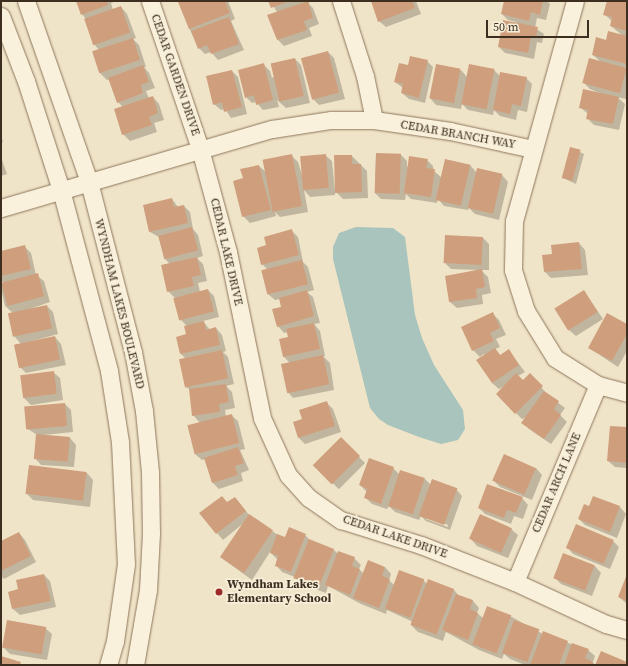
<!DOCTYPE html>
<style>
body{margin:0}
#map{position:relative;width:628px;height:666px;overflow:hidden;background:#f0e4c8;font-family:"Source Serif 4",serif}
div>[style]{position:absolute}
.water>*{inset:0;background:#a9c4bc}
.shadow>*{inset:0;background:#0003;transform-origin:0 0}
.building>*{inset:0;background:#cf9f7d;transform-origin:0 0}
.roads{filter:drop-shadow(0 0 1px #8d765c) drop-shadow(0 0 1px #8d765c)}
.minor>*{height:17px;margin:-8.5px;padding:0 8.5px;transform-origin:8.5px;border-radius:8.5px;background:#faf1dc}
.dots>*{width:11px;height:11px;translate:-50% -50%;box-sizing:border-box;border:2px solid #f7eed8;border-radius:50%}
span{translate:-50% -50%;white-space:nowrap;text-align:center;line-height:1.15;-webkit-text-stroke:3.5px #f7eed8;paint-order:stroke}
.street-label{font-size:12px;color:#3d2e20}
.poi-label{font-size:12px;color:#3d2e20;font-weight:700}
.left{translate:0 -50%;text-align:left}
.frame{position:absolute;inset:0;border:2px solid #3d2e20;pointer-events:none}
.scale{position:absolute;left:486px;top:20px;width:103px;height:18px;box-sizing:border-box;border:2px solid #3d2e20;border-top:0;padding-left:5px;font-size:12px;line-height:14px;white-space:nowrap;color:#3d2e20;-webkit-text-stroke:3px #f7eed8;paint-order:stroke}
</style>
<div id="map">
<div class="water">
<i style="clip-path:polygon(356px 227px,393px 228px,405px 237px,415px 315px,422px 338px,434px 365px,463px 410px,465px 429px,458px 440px,441px 444px,419px 437px,388px 425px,379px 419px,370px 408px,333px 259px,333px 247px,339px 233px)"></i>
</div>
<div class="shadow">
<i style="clip-path:polygon(77px 1px,117px 1px,111px 3px,113px 10px,121px 7px,127px 14px,136px 38px,133px 39px,139px 45px,146px 67px,144px 67px,149px 73px,155px 88px,146px 91px,149px 99px,153px 97px,159px 104px,164px 120px,154px 123px,157px 132px,130px 141px,123px 134px,123px 107px,118px 102px,110px 79px,107px 80px,100px 73px,99px 50px,94px 44px,86px 19px,82px 14px)"></i>
<i style="clip-path:polygon(183px 1px,228px 1px,235px 19px,231px 21px,244px 50px,218px 60px,211px 52px,205px 54px,199px 48px,189px 28px)"></i>
<i style="clip-path:polygon(270px 1px,313px 1px,308px 3px,313px 8px,319px 24px,309px 28px,312px 36px,284px 46px,278px 40px,269px 16px,277px 12px)"></i>
<i style="clip-path:polygon(372px 1px,416px 1px,421px 14px,386px 27px,379px 21px)"></i>
<i style="clip-path:polygon(505px 1px,547px 1px,550px 4px,546px 20px,537px 18px,535px 28px,544px 34px,542px 43px,537px 42px,534px 59px,505px 53px,499px 47px,516px 22px,508px 20px,502px 14px)"></i>
<i style="clip-path:polygon(608px 1px,627px 1px,627px 68px,624px 67px,627px 70px,627px 97px,626px 99px,617px 97px,625px 104px,619px 130px,594px 125px,587px 118px,588px 114px,580px 107px,602px 94px,590px 89px,584px 83px,601px 62px,593px 55px,606px 41px,623px 36px,611px 26px,612px 21px,604px 14px)"></i>
<i style="clip-path:polygon(328px 52px,334px 58px,345px 99px,319px 105px,313px 99px,303px 58px)"></i>
<i style="clip-path:polygon(295px 59px,301px 65px,310px 103px,286px 108px,277px 100px,279px 107px,263px 110px,256px 102px,252px 103px,246px 97px,264px 65px,270px 71px,272px 78px)"></i>
<i style="clip-path:polygon(427px 61px,433px 67px,425px 103px,409px 99px,402px 93px,403px 88px,395px 82px,408px 66px)"></i>
<i style="clip-path:polygon(461px 70px,467px 77px,494px 70px,500px 76px,526px 78px,532px 84px,527px 112px,518px 110px,516px 120px,500px 116px,494px 110px,493px 115px,468px 110px,462px 104px,461px 109px,436px 105px,430px 98px)"></i>
<i style="clip-path:polygon(232px 71px,238px 77px,247px 114px,231px 118px,225px 109px,221px 110px,214px 104px)"></i>
<i style="clip-path:polygon(1px 135px,3px 142px,1px 143px)"></i>
<i style="clip-path:polygon(571px 148px,584px 154px,576px 184px,563px 178px)"></i>
<i style="clip-path:polygon(376px 154px,401px 155px,407px 161px,407px 167px,427px 160px,433px 166px,433px 170px,442px 178px,470px 165px,477px 173px,478px 169px,502px 175px,508px 182px,499px 220px,475px 214px,469px 208px,468px 210px,444px 206px,438px 199px,437px 203px,411px 199px,406px 194px,405px 200px,381px 199px,375px 193px)"></i>
<i style="clip-path:polygon(325px 155px,332px 161px,335px 191px,352px 156px,367px 171px,368px 198px,343px 199px,335px 191px,335px 195px,310px 197px,304px 190px,308px 212px,280px 217px,275px 212px,276px 216px,250px 223px,243px 216px,244px 179px,259px 166px,267px 173px,292px 156px,298px 162px,303px 178px)"></i>
<i style="clip-path:polygon(1px 157px,7px 174px,1px 176px)"></i>
<i style="clip-path:polygon(172px 199px,178px 207px,184px 206px,190px 212px,193px 229px,198px 235px,203px 256px,197px 258px,203px 264px,207px 281px,198px 283px,200px 292px,208px 290px,214px 296px,219px 317px,203px 321px,210px 330px,216px 328px,222px 335px,226px 351px,223px 352px,228px 357px,234px 384px,226px 386px,232px 392px,235px 408px,225px 410px,226px 416px,231px 415px,238px 421px,245px 449px,240px 450px,249px 470px,241px 473px,243px 481px,219px 489px,213px 483px,205px 459px,202px 460px,195px 454px,200px 423px,193px 415px,190px 390px,185px 386px,185px 358px,181px 354px,187px 335px,187px 326px,180px 319px,175px 298px,168px 291px,170px 264px,164px 258px,159px 237px,150px 232px)"></i>
<i style="clip-path:polygon(292px 231px,298px 237px,303px 262px,308px 267px,314px 290px,307px 292px,313px 297px,320px 323px,314px 324px,320px 331px,325px 356px,323px 356px,330px 363px,334px 390px,293px 398px,287px 391px,289px 362px,283px 356px,290px 338px,288px 332px,284px 333px,278px 326px,283px 307px,280px 299px,275px 300px,268px 294px,262px 271px,267px 269px,262px 264px,268px 246px)"></i>
<i style="clip-path:polygon(483px 238px,489px 244px,489px 270px,481px 270px,488px 277px,491px 293px,482px 295px,483px 304px,457px 308px,450px 302px,446px 277px,478px 270px,451px 269px,445px 263px)"></i>
<i style="clip-path:polygon(579px 243px,585px 250px,588px 275px,551px 278px,545px 272px,543px 256px,553px 255px)"></i>
<i style="clip-path:polygon(24px 246px,31px 253px,36px 275px,44px 281px,50px 302px,21px 312px,47px 306px,53px 312px,58px 334px,25px 343px,55px 337px,61px 344px,66px 365px,26px 373px,19px 366px,21px 344px,14px 336px,13px 313px,5px 306px,1px 288px,1px 284px,4px 283px,1px 280px,1px 252px)"></i>
<i style="clip-path:polygon(584px 291px,603px 319px,576px 336px,569px 330px)"></i>
<i style="clip-path:polygon(493px 314px,499px 320px,506px 335px,496px 339px,500px 347px,495px 349px,501px 356px,509px 351px,525px 372px,518px 376px,523px 381px,530px 374px,547px 394px,565px 408px,560px 415px,567px 422px,551px 444px,529px 429px,523px 422px,527px 417px,522px 419px,497px 394px,504px 386px,499px 389px,492px 383px,484px 354px,480px 357px,473px 350px)"></i>
<i style="clip-path:polygon(627px 325px,627px 351px,618px 367px,589px 348px)"></i>
<i style="clip-path:polygon(53px 372px,60px 378px,63px 400px,31px 405px,24px 398px)"></i>
<i style="clip-path:polygon(326px 402px,333px 409px,341px 432px,305px 444px,299px 438px,294px 422px,303px 419px)"></i>
<i style="clip-path:polygon(65px 404px,71px 410px,73px 432px,43px 435px,70px 438px,76px 445px,74px 467px,41px 465px,35px 458px,37px 435px,28px 429px)"></i>
<i style="clip-path:polygon(627px 428px,627px 468px,615px 467px,608px 461px)"></i>
<i style="left:341px;top:439px;width:34px;height:37px;rotate:45deg"></i>
<i style="clip-path:polygon(evenodd,393px 468px,399px 474px,424px 478px,431px 485px,456px 489px,462px 496px,450px 530px,426px 521px,421px 516px,419px 520px,395px 512px,389px 506px,387px 509px,372px 504px,365px 497px,367px 492px,360px 485px,393px 468px,426px 516px,448px 525px,448px 527px,426px 519px,426px 516px)"></i>
<i style="clip-path:polygon(536px 468px,542px 475px,532px 500px,500px 487px,494px 481px)"></i>
<i style="clip-path:polygon(87px 473px,93px 480px,90px 507px,33px 500px,27px 494px)"></i>
<i style="clip-path:polygon(594px 497px,620px 507px,626px 514px,617px 538px,585px 525px,579px 519px,590px 507px)"></i>
<i style="clip-path:polygon(235px 498px,250px 516px,278px 535px,286px 538px,305px 535px,311px 541px,334px 550px,338px 554px,354px 558px,361px 565px,359px 569px,364px 574px,385px 567px,391px 574px,389px 580px,394px 585px,423px 580px,427px 584px,454px 590px,460px 597px,473px 601px,479px 608px,477px 613px,483px 618px,510px 616px,543px 634px,588px 650px,595px 656px,593px 662px,595px 665px,525px 665px,510px 659px,504px 654px,502px 659px,479px 650px,446px 632px,443px 641px,418px 632px,411px 625px,413px 622px,387px 610px,386px 614px,361px 604px,328px 586px,326px 593px,301px 584px,295px 577px,282px 572px,276px 565px,277px 559px,270px 552px,252px 580px,223px 559px,245px 522px,223px 540px,217px 533px,228px 503px)"></i>
<i style="clip-path:polygon(522px 498px,528px 505px,523px 519px,514px 516px,511px 524px,485px 514px,479px 508px)"></i>
<i style="clip-path:polygon(511px 529px,518px 535px,508px 558px,477px 546px,471px 539px)"></i>
<i style="clip-path:polygon(19px 533px,25px 540px,36px 562px,4px 579px,1px 576px,1px 542px)"></i>
<i style="clip-path:polygon(613px 541px,619px 547px,610px 569px,573px 554px,567px 547px)"></i>
<i style="clip-path:polygon(564px 554px,595px 566px,601px 573px,592px 596px,561px 584px,555px 578px)"></i>
<i style="clip-path:polygon(44px 575px,50px 581px,56px 607px,20px 615px,13px 609px,10px 592px,19px 590px)"></i>
<i style="clip-path:polygon(627px 577px,627px 604px,619px 597px)"></i>
<i style="clip-path:polygon(45px 628px,52px 634px,47px 660px,10px 654px,3px 647px)"></i>
</div>
<div class="building">
<i style="clip-path:polygon(76px 1px,107px 1px,108px 5px,81px 15px)"></i>
<i style="clip-path:polygon(180px 1px,225px 1px,230px 13px,189px 29px,178px 2px)"></i>
<i style="clip-path:polygon(268px 1px,289px 1px,271px 8px)"></i>
<i style="clip-path:polygon(308px 1px,313px 18px,304px 21px,307px 30px,277px 40px,267px 15px)"></i>
<i style="clip-path:polygon(371px 1px,412px 1px,415px 8px,378px 22px)"></i>
<i style="clip-path:polygon(504px 1px,543px 1px,540px 15px,531px 12px,529px 21px,501px 14px)"></i>
<i style="clip-path:polygon(607px 1px,627px 2px,627px 31px,610px 26px,612px 17px,603px 15px)"></i>
<i style="left:121px;top:6px;width:28px;height:39px;rotate:71deg"></i>
<i style="clip-path:polygon(229px 17px,239px 44px,211px 54px,207px 45px,198px 49px,191px 31px)"></i>
<i style="clip-path:polygon(503px 20px,538px 27px,536px 37px,531px 36px,528px 53px,498px 47px)"></i>
<i style="clip-path:polygon(608px 31px,627px 36px,627px 64px,592px 55px,596px 37px,606px 40px)"></i>
<i style="left:133px;top:38px;width:23px;height:43px;rotate:72deg"></i>
<i style="left:328px;top:51px;width:43px;height:28px;rotate:75deg"></i>
<i style="clip-path:polygon(410px 56px,428px 60px,419px 98px,401px 93px,403px 84px,394px 82px,399px 63px,408px 65px)"></i>
<i style="left:295px;top:58px;width:39px;height:25px;rotate:77deg"></i>
<i style="left:589px;top:58px;width:39px;height:26px;rotate:15deg"></i>
<i style="clip-path:polygon(264px 63px,273px 100px,256px 105px,254px 95px,245px 98px,238px 70px)"></i>
<i style="left:436px;top:64px;width:25px;height:35px;rotate:11deg"></i>
<i style="left:469px;top:64px;width:26px;height:41px;rotate:11deg"></i>
<i style="clip-path:polygon(143px 65px,149px 82px,141px 85px,143px 93px,117px 103px,108px 78px)"></i>
<i style="clip-path:polygon(232px 70px,242px 107px,224px 112px,222px 102px,213px 105px,206px 76px)"></i>
<i style="clip-path:polygon(500px 72px,527px 77px,521px 106px,512px 104px,510px 114px,493px 110px)"></i>
<i style="clip-path:polygon(583px 89px,619px 97px,613px 124px,586px 119px,588px 110px,579px 108px)"></i>
<i style="clip-path:polygon(153px 96px,158px 113px,149px 117px,152px 125px,122px 135px,114px 109px)"></i>
<i style="left:570px;top:147px;width:11px;height:32px;rotate:15deg"></i>
<i style="left:376px;top:153px;width:25px;height:40px;rotate:2deg"></i>
<i style="left:292px;top:154px;width:53px;height:30px;rotate:79deg"></i>
<i style="left:326px;top:154px;width:34px;height:26px;rotate:85deg"></i>
<i style="clip-path:polygon(334px 155px,352px 155px,352px 164px,361px 164px,362px 192px,335px 193px)"></i>
<i style="clip-path:polygon(409px 156px,428px 159px,426px 168px,435px 169px,431px 197px,404px 193px)"></i>
<i style="left:445px;top:159px;width:26px;height:42px;rotate:13deg"></i>
<i style="clip-path:polygon(259px 165px,271px 210px,242px 217px,233px 181px,243px 178px,240px 169px)"></i>
<i style="left:477px;top:168px;width:26px;height:41px;rotate:13deg"></i>
<i style="clip-path:polygon(172px 198px,174px 207px,184px 205px,188px 223px,149px 232px,143px 205px)"></i>
<i style="left:192px;top:227px;width:24px;height:35px;rotate:75deg"></i>
<i style="clip-path:polygon(292px 229px,299px 255px,261px 265px,257px 248px,266px 245px,264px 237px)"></i>
<i style="left:445px;top:235px;width:38px;height:28px;rotate:3deg"></i>
<i style="clip-path:polygon(579px 242px,582px 269px,544px 272px,542px 255px,552px 254px,551px 245px)"></i>
<i style="clip-path:polygon(25px 245px,31px 269px,1px 276px,1px 251px)"></i>
<i style="clip-path:polygon(197px 257px,201px 275px,192px 277px,194px 286px,167px 292px,161px 265px)"></i>
<i style="left:302px;top:260px;width:25px;height:42px;rotate:76deg"></i>
<i style="clip-path:polygon(482px 269px,485px 287px,476px 289px,477px 298px,449px 302px,445px 276px)"></i>
<i style="left:38px;top:273px;width:24px;height:38px;rotate:75deg"></i>
<i style="left:208px;top:289px;width:23px;height:36px;rotate:75deg"></i>
<i style="clip-path:polygon(307px 290px,314px 316px,277px 327px,272px 309px,281px 307px,279px 298px)"></i>
<i style="left:584px;top:290px;width:26px;height:35px;rotate:58deg"></i>
<i style="left:47px;top:305px;width:24px;height:40px;rotate:78deg"></i>
<i style="clip-path:polygon(493px 312px,500px 328px,490px 333px,494px 341px,472px 351px,461px 327px)"></i>
<i style="clip-path:polygon(607px 313px,627px 324px,627px 334px,612px 361px,588px 348px)"></i>
<i style="clip-path:polygon(204px 321px,206px 330px,216px 327px,220px 345px,180px 354px,176px 337px,186px 334px,184px 326px)"></i>
<i style="clip-path:polygon(314px 323px,320px 349px,283px 357px,279px 339px,288px 337px,286px 329px)"></i>
<i style="left:55px;top:336px;width:24px;height:42px;rotate:78deg"></i>
<i style="clip-path:polygon(495px 348px,500px 355px,509px 349px,519px 365px,492px 383px,476px 360px)"></i>
<i style="left:222px;top:350px;width:29px;height:44px;rotate:78deg"></i>
<i style="left:323px;top:355px;width:30px;height:43px;rotate:78deg"></i>
<i style="left:54px;top:371px;width:23px;height:34px;rotate:83deg"></i>
<i style="clip-path:polygon(516px 373px,523px 380px,530px 373px,543px 386px,515px 414px,496px 394px)"></i>
<i style="clip-path:polygon(226px 384px,229px 402px,219px 404px,220px 412px,192px 416px,189px 389px)"></i>
<i style="clip-path:polygon(544px 391px,559px 401px,554px 409px,561px 415px,544px 439px,521px 423px)"></i>
<i style="clip-path:polygon(327px 401px,335px 426px,298px 438px,293px 422px,302px 419px,299px 410px)"></i>
<i style="left:65px;top:403px;width:23px;height:41px;rotate:85deg"></i>
<i style="left:232px;top:414px;width:30px;height:46px;rotate:76deg"></i>
<i style="clip-path:polygon(610px 426px,627px 427px,627px 463px,607px 461px)"></i>
<i style="left:36px;top:434px;width:34px;height:25px;rotate:5deg"></i>
<i style="left:341px;top:437px;width:27px;height:40px;rotate:45deg"></i>
<i style="clip-path:polygon(238px 447px,244px 463px,235px 466px,238px 475px,212px 483px,204px 458px)"></i>
<i style="left:504px;top:454px;width:35px;height:29px;rotate:24deg"></i>
<i style="clip-path:polygon(369px 458px,394px 467px,381px 504px,364px 498px,367px 489px,359px 485px)"></i>
<i style="left:29px;top:465px;width:58px;height:29px;rotate:7deg"></i>
<i style="left:400px;top:470px;width:26px;height:38px;rotate:18deg"></i>
<i style="left:432px;top:479px;width:27px;height:39px;rotate:20deg"></i>
<i style="clip-path:polygon(487px 484px,523px 497px,516px 513px,507px 510px,504px 518px,478px 508px)"></i>
<i style="clip-path:polygon(222px 496px,227px 502px,235px 497px,246px 511px,216px 534px,199px 513px)"></i>
<i style="clip-path:polygon(593px 496px,620px 506px,610px 532px,578px 519px,584px 504px,589px 506px)"></i>
<i style="left:249px;top:514px;width:29px;height:52px;rotate:34deg"></i>
<i style="left:480px;top:514px;width:35px;height:27px;rotate:24deg"></i>
<i style="left:576px;top:524px;width:41px;height:26px;rotate:23deg"></i>
<i style="clip-path:polygon(289px 527px,306px 534px,291px 572px,275px 566px,278px 556px,270px 553px,277px 534px,285px 537px)"></i>
<i style="clip-path:polygon(19px 532px,31px 556px,1px 571px,1px 541px)"></i>
<i style="left:309px;top:539px;width:27px;height:42px;rotate:22deg"></i>
<i style="clip-path:polygon(338px 551px,355px 557px,352px 566px,360px 569px,350px 595px,325px 585px)"></i>
<i style="left:563px;top:553px;width:34px;height:27px;rotate:21deg"></i>
<i style="clip-path:polygon(368px 560px,385px 567px,382px 576px,390px 579px,379px 608px,353px 598px)"></i>
<i style="left:399px;top:570px;width:27px;height:41px;rotate:20deg"></i>
<i style="clip-path:polygon(44px 574px,51px 601px,12px 609px,8px 592px,18px 589px,16px 580px)"></i>
<i style="clip-path:polygon(627px 574px,627px 601px,618px 597px)"></i>
<i style="left:428px;top:579px;width:28px;height:49px;rotate:21deg"></i>
<i style="clip-path:polygon(456px 594px,473px 600px,470px 609px,478px 613px,468px 640px,442px 630px)"></i>
<i style="left:487px;top:606px;width:26px;height:41px;rotate:21deg"></i>
<i style="left:7px;top:620px;width:40px;height:28px;rotate:10deg"></i>
<i style="left:514px;top:620px;width:27px;height:35px;rotate:20deg"></i>
<i style="clip-path:polygon(543px 631px,568px 641px,559px 665px,530px 665px)"></i>
<i style="clip-path:polygon(572px 643px,589px 649px,585px 658px,593px 662px,592px 665px,564px 665px)"></i>
<i style="clip-path:polygon(601px 651px,627px 662px,627px 665px,595px 665px)"></i>
<i style="clip-path:polygon(1px 656px,21px 662px,20px 665px,1px 665px)"></i>
</div>
<div class="roads">
<div class="minor">
<i style="left:26px;top:1px;width:192px;rotate:70.8deg"></i>
<i style="left:89px;top:182px;width:176px;rotate:75.5deg"></i>
<i style="left:133px;top:352px;width:60px;rotate:79.4deg"></i>
<i style="left:144px;top:411px;width:61px;rotate:84.4deg"></i>
<i style="left:150px;top:472px;width:61px;rotate:89.1deg"></i>
<i style="left:151px;top:533px;width:57px;rotate:93deg"></i>
<i style="left:148px;top:590px;width:76px;rotate:99.8deg"></i>
<i style="left:150px;top:1px;width:156px;rotate:71.3deg"></i>
<i style="left:200px;top:149px;width:107px;rotate:74.8deg"></i>
<i style="left:228px;top:252px;width:169px;rotate:78.4deg"></i>
<i style="left:262px;top:418px;width:63px;rotate:65.5deg"></i>
<i style="left:288px;top:475px;width:31px;rotate:48deg"></i>
<i style="left:309px;top:498px;width:39px;rotate:35deg"></i>
<i style="left:341px;top:520px;width:84px;rotate:17.4deg"></i>
<i style="left:421px;top:545px;width:101px;rotate:21.5deg"></i>
<i style="left:515px;top:582px;width:100px;rotate:24.8deg"></i>
<i style="left:606px;top:624px;width:22px;rotate:16deg"></i>
<i style="left:341px;top:1px;width:79px;rotate:72.3deg"></i>
<i style="left:365px;top:76px;width:45px;rotate:78.4deg"></i>
<i style="left:575px;top:1px;width:228px;rotate:105.5deg"></i>
<i style="left:514px;top:221px;width:49px;rotate:91.2deg"></i>
<i style="left:513px;top:270px;width:43px;rotate:72.4deg"></i>
<i style="left:526px;top:311px;width:55px;rotate:58.3deg"></i>
<i style="left:555px;top:358px;width:51px;rotate:32.1deg"></i>
<i style="left:598px;top:385px;width:30px;rotate:15deg"></i>
<i style="left:1px;top:16px;width:70px;rotate:69deg"></i>
<i style="left:26px;top:81px;width:114px;rotate:72.2deg"></i>
<i style="left:61px;top:190px;width:187px;rotate:75.1deg"></i>
<i style="left:109px;top:371px;width:72px;rotate:81.2deg"></i>
<i style="left:120px;top:442px;width:122px;rotate:87.2deg"></i>
<i style="left:126px;top:564px;width:78px;rotate:98.1deg"></i>
<i style="left:115px;top:641px;width:25px;rotate:106deg"></i>
<i style="left:1px;top:208px;width:282px;rotate:-16.3deg"></i>
<i style="left:272px;top:129px;width:60px;rotate:-8.7deg"></i>
<i style="left:331px;top:120px;width:43px"></i>
<i style="left:374px;top:120px;width:77px;rotate:8.2deg"></i>
<i style="left:450px;top:131px;width:85px;rotate:12.2deg"></i>
<i style="left:515px;top:582px;width:214px;rotate:-67.2deg"></i>
</div>
</div>
<div class="dots">
<i style="left:219px;top:592px;background:#9e2a2b"></i>
</div>
<div class="street-label">
<span style="left:175px;top:75px;rotate:71deg">CEDAR GARDEN DRIVE</span>
<span style="left:458px;top:135px;rotate:10deg">CEDAR BRANCH WAY</span>
<span style="left:226px;top:252px;rotate:77deg">CEDAR LAKE DRIVE</span>
<span style="left:119px;top:304px;rotate:76deg">WYNDHAM LAKES BOULEVARD</span>
<span style="left:557px;top:483px;rotate:-67deg">CEDAR ARCH LANE</span>
<span style="left:395px;top:537px;rotate:19deg">CEDAR LAKE DRIVE</span>
</div>
<div class="poi-label">
<span class="left" style="left:227px;top:592px">Wyndham Lakes<br>Elementary School</span>
</div>
<div class="frame"></div>
<div class="scale">50 m</div>
</div>
